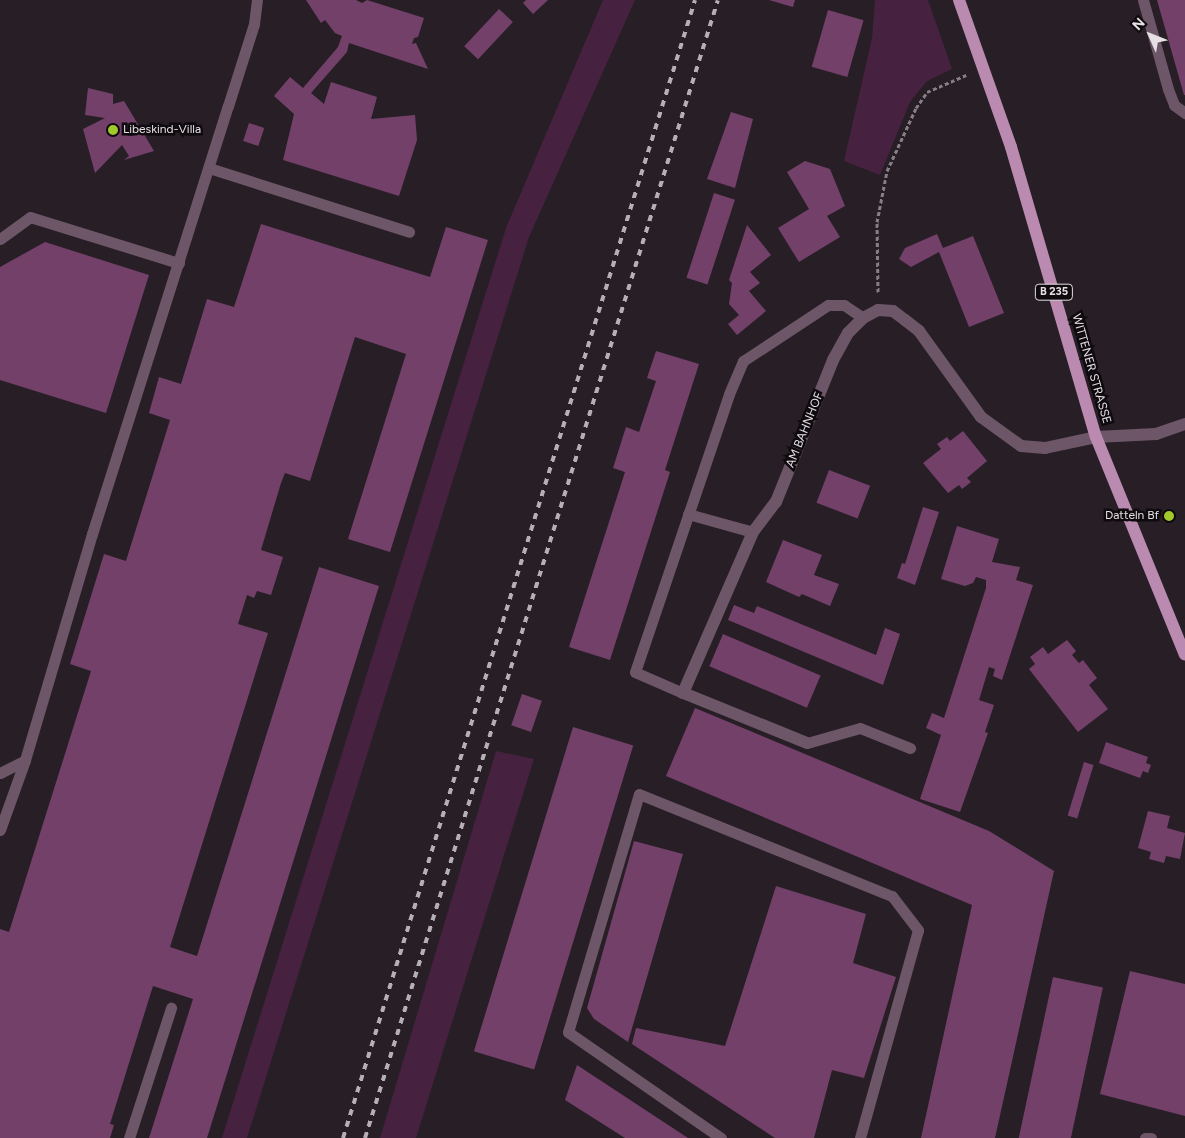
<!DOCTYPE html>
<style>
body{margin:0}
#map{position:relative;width:1185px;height:1138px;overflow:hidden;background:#281e26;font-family:Figtree,sans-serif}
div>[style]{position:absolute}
.green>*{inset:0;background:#472140}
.building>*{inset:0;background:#73406a;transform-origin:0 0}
.path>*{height:3px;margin-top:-1.5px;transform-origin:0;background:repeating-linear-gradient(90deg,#877f85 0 4px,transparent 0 6.5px)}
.lane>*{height:11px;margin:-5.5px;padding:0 5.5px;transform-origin:5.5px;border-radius:5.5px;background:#6e5669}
.street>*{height:12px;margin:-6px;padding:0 6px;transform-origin:6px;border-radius:6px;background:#6e5669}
.primary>*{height:12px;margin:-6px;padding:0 6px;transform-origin:6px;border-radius:6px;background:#ba8ab0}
.rail>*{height:4px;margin-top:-2px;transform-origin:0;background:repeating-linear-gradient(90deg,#b6afb5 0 6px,transparent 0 12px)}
.dots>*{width:14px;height:14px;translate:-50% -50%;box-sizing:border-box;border:2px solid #0e0a0d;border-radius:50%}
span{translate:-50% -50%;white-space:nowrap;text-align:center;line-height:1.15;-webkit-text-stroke:5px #0e0a0d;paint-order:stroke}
.shield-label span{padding:1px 4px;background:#0e0a0d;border:1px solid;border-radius:4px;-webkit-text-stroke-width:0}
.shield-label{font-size:11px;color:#e6e0e5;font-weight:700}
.poi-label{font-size:12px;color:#e6e0e5}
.left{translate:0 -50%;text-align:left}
.right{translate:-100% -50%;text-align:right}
.street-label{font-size:12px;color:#e6e0e5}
.north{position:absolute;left:1125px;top:10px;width:50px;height:50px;-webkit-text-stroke:4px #0e0a0d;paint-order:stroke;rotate:314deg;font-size:14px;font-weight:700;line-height:20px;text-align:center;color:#e6e0e5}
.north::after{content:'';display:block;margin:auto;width:18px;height:22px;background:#e6e0e5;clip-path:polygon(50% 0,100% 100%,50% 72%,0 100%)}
</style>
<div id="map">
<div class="green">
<i style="clip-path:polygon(603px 0,635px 0,529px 237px,247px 1138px,222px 1138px,506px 228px)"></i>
<i style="clip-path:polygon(875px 0,928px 0,952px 69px,927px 81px,910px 102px,880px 175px,844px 161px,872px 38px)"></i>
<i style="clip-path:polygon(496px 751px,534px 759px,416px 1138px,380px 1138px)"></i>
</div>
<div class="building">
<i style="clip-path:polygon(306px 0,356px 0,362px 3px,367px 0,424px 18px,418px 37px,414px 38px,412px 44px,416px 43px,428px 69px,349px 43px,347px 52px,311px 93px,324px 104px,331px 82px,377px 97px,371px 119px,415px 115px,417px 140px,399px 196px,283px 160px,294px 114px,274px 96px,290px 77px,303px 88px,338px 47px,342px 36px,335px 33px,325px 20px,321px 23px)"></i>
<i style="clip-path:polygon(526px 0,548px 0,533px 14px,523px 3px)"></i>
<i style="clip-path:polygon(769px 0,795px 0,793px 7px)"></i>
<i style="clip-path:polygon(1157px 0,1185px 0,1185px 95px,1184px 95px)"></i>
<i style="left:499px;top:9px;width:19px;height:51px;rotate:43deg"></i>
<i style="left:828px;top:10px;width:37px;height:59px;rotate:16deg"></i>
<i style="clip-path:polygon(88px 88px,113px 94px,113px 104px,124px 101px,154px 151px,124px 160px,129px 156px,122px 145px,95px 173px,83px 129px,105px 118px,85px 115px)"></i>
<i style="clip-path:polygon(731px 112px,753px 119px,735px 188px,707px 179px)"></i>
<i style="left:249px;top:123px;width:16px;height:19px;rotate:18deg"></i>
<i style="clip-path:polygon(805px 161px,830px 169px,845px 206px,827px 216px,840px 237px,799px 262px,778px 228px,809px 209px,787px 172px)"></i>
<i style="left:714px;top:193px;width:22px;height:89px;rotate:18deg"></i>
<i style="clip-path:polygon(261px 224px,430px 277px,446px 227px,488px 240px,390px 552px,348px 539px,406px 354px,355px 337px,310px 481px,285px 473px,281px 483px,261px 550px,283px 557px,271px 595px,257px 591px,254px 598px,247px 595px,238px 624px,268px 633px,170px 947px,197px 956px,319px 567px,379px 586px,207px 1138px,149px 1138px,193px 999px,153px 986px,110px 1124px,114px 1125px,110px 1138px,0 1138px,0 929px,9px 932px,91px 671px,70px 664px,104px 554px,126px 561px,170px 420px,149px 413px,159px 377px,181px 384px,207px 299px,234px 307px)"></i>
<i style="clip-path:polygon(747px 225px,771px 255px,750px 272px,760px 283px,749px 291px,766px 311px,737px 335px,728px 324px,739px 315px,729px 304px,732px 283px,729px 280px)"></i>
<i style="clip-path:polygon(937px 234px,943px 248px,973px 236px,1004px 313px,969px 327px,939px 252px,911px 267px,899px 259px,905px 248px)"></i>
<i style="clip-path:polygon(45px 242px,149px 275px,106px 413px,0 380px,0 267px)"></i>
<i style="clip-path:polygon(656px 351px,699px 364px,665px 470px,670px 472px,610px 660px,569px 647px,625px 472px,613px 468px,626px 427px,639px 432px,656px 381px,647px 378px)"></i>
<i style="clip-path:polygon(963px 431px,987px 461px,967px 478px,971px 482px,962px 489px,959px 485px,948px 493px,923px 463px,941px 449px,937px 444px,947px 437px,950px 441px)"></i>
<i style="left:829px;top:470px;width:44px;height:35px;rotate:21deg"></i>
<i style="clip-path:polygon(923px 507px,939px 512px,915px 585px,897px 578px,902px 563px,905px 564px)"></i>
<i style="clip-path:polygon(957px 526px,999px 539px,992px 562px,1020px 567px,1016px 580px,1033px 585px,1002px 680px,993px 676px,995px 669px,989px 667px,979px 700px,994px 705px,985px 732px,988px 733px,960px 812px,920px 799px,941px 735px,926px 728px,932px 713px,944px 718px,986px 588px,986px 580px,976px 577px,973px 583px,965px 586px,941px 579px)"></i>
<i style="clip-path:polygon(783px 540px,822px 555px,814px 575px,839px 584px,830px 606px,802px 594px,799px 597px,766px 582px)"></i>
<i style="clip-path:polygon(734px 605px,754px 613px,757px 606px,876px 655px,885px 628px,900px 634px,883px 685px,728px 620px)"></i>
<i style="left:723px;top:634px;width:106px;height:35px;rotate:23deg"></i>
<i style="clip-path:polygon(1067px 640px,1076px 651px,1072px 655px,1079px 663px,1083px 660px,1097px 678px,1089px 685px,1108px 709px,1078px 732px,1029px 669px,1035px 664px,1030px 657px,1043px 647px,1048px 654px)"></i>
<i style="left:522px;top:694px;width:21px;height:33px;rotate:19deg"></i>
<i style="clip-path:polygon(695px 708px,989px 831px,1054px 871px,995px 1138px,921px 1138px,972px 905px,666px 776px)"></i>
<i style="left:573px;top:727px;width:63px;height:339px;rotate:17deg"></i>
<i style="clip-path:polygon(1106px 742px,1148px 757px,1146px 763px,1151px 765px,1148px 773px,1143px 771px,1140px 778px,1099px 763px)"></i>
<i style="left:1084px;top:762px;width:10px;height:56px;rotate:17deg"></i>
<i style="clip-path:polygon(1148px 811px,1170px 816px,1167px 828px,1185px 833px,1180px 859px,1166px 856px,1164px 863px,1149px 859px,1151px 852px,1138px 848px)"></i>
<i style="clip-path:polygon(634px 841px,683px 854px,628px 1042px,594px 1019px,587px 1008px)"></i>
<i style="clip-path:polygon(776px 886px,866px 914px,853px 963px,896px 977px,864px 1078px,820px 1067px,832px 1070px,814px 1138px,775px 1138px,632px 1044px,636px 1028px,725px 1046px)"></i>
<i style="clip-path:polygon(1130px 971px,1185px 984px,1185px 1116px,1100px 1094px)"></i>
<i style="left:1053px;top:977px;width:51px;height:165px;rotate:12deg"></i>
<i style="clip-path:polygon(577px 1065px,688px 1138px,625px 1138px,565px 1100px)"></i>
</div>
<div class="path">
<i style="left:878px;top:292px;width:70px;rotate:-90.8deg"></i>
<i style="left:877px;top:222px;width:52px;rotate:-78.9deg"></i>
<i style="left:887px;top:171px;width:69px;rotate:-65.3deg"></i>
<i style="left:916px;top:108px;width:19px;rotate:-55deg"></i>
<i style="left:927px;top:92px;width:43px;rotate:-23.6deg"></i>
</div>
<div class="lane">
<i style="left:1143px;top:0;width:92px;rotate:74.3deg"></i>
<i style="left:1168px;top:89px;width:17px;rotate:69deg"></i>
<i style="left:1174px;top:105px;width:14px;rotate:36deg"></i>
<i style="left:209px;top:168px;width:210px;rotate:17.7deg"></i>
<i style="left:0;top:239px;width:37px;rotate:-36deg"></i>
<i style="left:30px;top:217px;width:156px;rotate:17.2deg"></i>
<i style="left:688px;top:514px;width:67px;rotate:15.5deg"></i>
<i style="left:683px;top:693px;width:52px;rotate:-156.4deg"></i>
<i style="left:635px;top:672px;width:293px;rotate:-71.3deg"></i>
<i style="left:729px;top:394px;width:36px;rotate:-67deg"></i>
<i style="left:743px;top:361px;width:102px;rotate:-33.4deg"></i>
<i style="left:828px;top:305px;width:16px"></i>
<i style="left:844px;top:305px;width:23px;rotate:34deg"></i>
<i style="left:807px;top:743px;width:55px;rotate:-15.8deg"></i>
<i style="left:860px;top:728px;width:54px;rotate:21.8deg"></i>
<i style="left:0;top:773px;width:28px;rotate:-27deg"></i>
<i style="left:0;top:830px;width:74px;rotate:-70.3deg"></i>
<i style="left:25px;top:760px;width:236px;rotate:-73.5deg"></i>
<i style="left:92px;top:534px;width:449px;rotate:-72.4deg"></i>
<i style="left:228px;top:106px;width:86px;rotate:-72.4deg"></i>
<i style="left:254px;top:24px;width:24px;rotate:-83deg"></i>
<i style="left:129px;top:1138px;width:137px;rotate:-72.1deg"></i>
<i style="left:721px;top:1138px;width:186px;rotate:-145.3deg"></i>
<i style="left:568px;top:1032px;width:248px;rotate:-73.4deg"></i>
<i style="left:639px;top:794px;width:273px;rotate:22deg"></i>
<i style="left:892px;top:896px;width:43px;rotate:52.6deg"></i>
<i style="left:918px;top:930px;width:216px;rotate:105.6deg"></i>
<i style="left:1145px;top:1138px;width:6px"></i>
</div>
<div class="street">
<i style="left:807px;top:743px;width:134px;rotate:-158deg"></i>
<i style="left:683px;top:693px;width:176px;rotate:-66.5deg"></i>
<i style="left:753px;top:532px;width:38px;rotate:-53deg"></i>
<i style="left:776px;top:502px;width:153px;rotate:-68.1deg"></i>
<i style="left:833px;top:360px;width:31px;rotate:-61deg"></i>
<i style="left:848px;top:333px;width:21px;rotate:-45deg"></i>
<i style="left:863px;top:318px;width:17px;rotate:-28deg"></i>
<i style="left:878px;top:310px;width:15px;rotate:4deg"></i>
<i style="left:893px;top:311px;width:15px;rotate:37deg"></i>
<i style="left:905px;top:320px;width:18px;rotate:38deg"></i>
<i style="left:919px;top:331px;width:106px;rotate:54.2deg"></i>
<i style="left:981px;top:417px;width:49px;rotate:35.9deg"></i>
<i style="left:1021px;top:446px;width:24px;rotate:5deg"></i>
<i style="left:1045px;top:448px;width:52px;rotate:-12.2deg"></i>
<i style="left:1096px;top:437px;width:60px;rotate:-2.9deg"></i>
<i style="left:1156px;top:434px;width:31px;rotate:-19deg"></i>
</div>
<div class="primary">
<i style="left:959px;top:0;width:156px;rotate:70.5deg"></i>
<i style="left:1011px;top:147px;width:302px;rotate:73.7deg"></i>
<i style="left:1096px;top:437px;width:235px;rotate:67.8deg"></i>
</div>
<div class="rail">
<i style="left:343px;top:1138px;width:1191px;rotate:-72.81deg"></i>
<i style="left:365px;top:1138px;width:1191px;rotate:-72.77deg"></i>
</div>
<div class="dots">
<i style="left:113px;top:130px;background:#a1c92b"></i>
<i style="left:1169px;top:516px;background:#a1c92b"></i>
</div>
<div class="shield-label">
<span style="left:1054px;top:292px">B 235</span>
</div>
<div class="poi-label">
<span class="left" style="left:123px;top:130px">Libeskind-Villa</span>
<span class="right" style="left:1159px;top:516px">Datteln Bf</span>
</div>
<div class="street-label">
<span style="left:1091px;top:369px;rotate:74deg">WITTENER STRASSE</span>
<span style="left:805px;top:430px;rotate:-68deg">AM BAHNHOF</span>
</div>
<div class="north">N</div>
</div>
